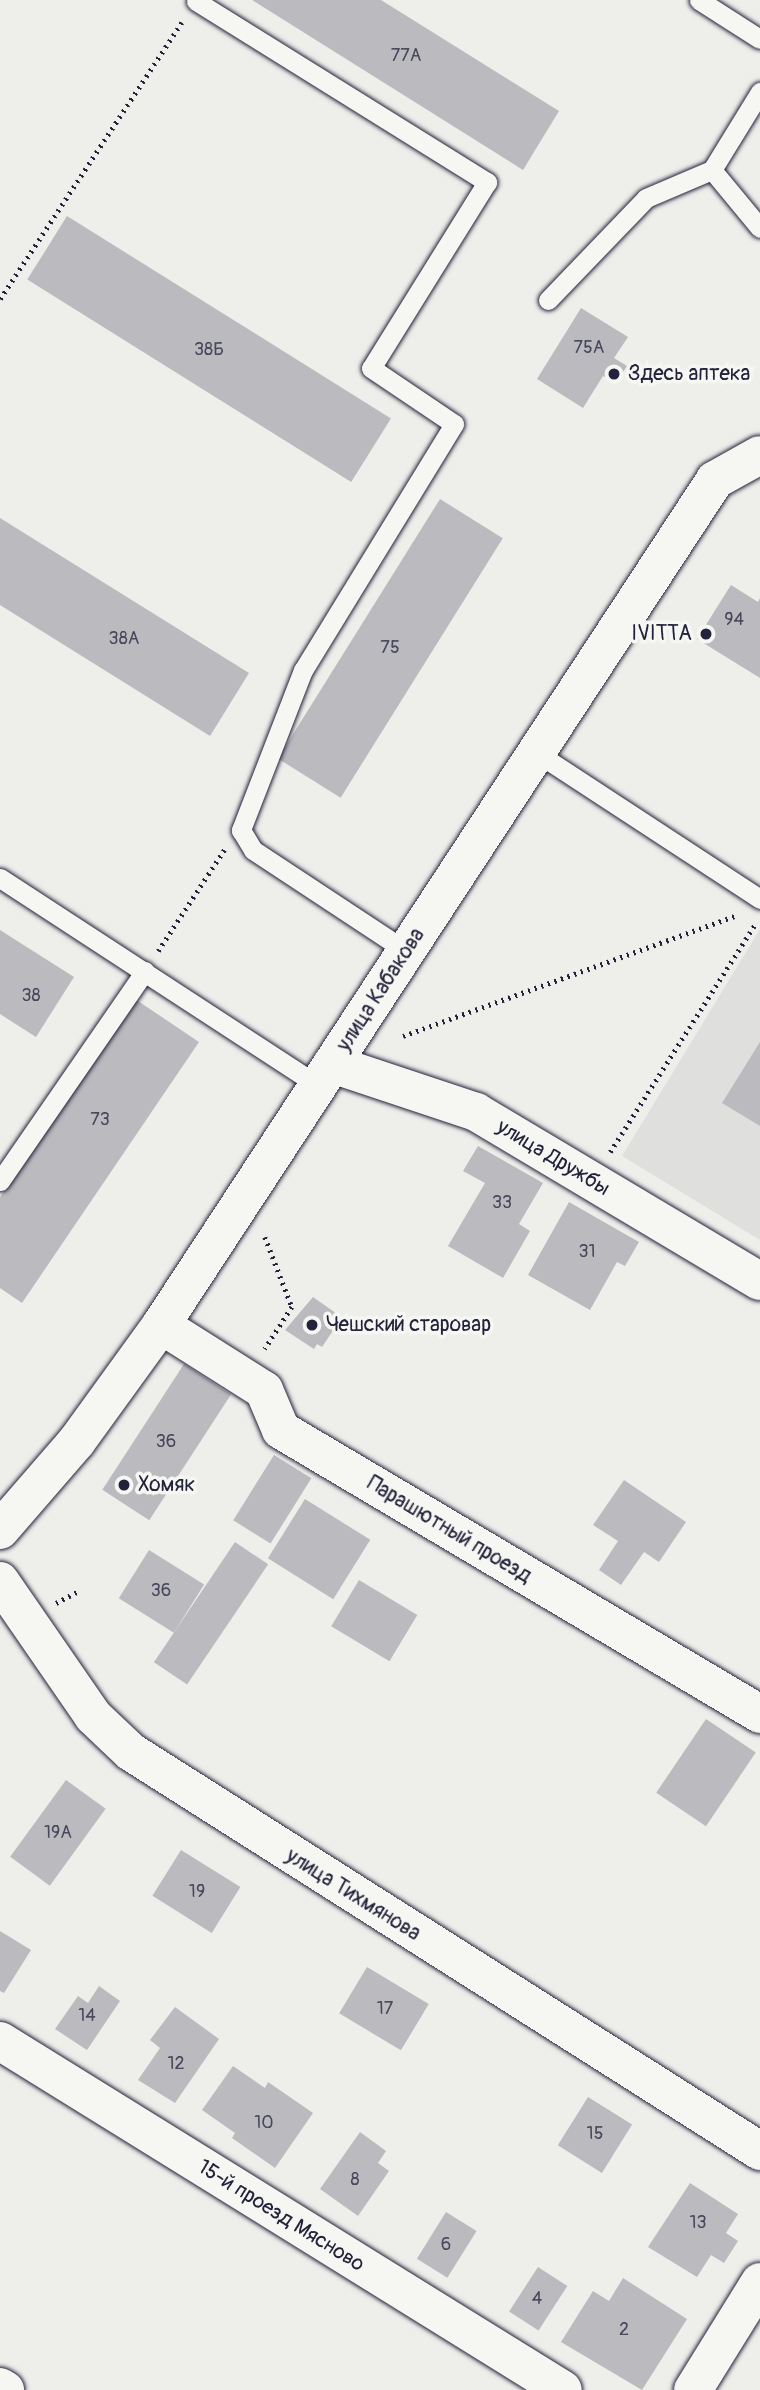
<!DOCTYPE html>
<meta charset="utf-8">
<style>
body{margin:0}
#map{position:relative;width:760px;height:2390px;overflow:hidden;background:#eeeeeb;font-family:Pangolin,sans-serif}
div>[style]{position:absolute}
.built>*{inset:0;background:#dfdfde}
.building>*{inset:0;background:#bbbbbf;transform-origin:0 0}
.path>*{height:4.5px;margin-top:-2.25px;transform-origin:0;background:repeating-linear-gradient(90deg,#22223b 0 2px,transparent 0 7px)}
.roads{filter:drop-shadow(0 0 2px #22223b) drop-shadow(0 0 2px #22223b)}
.service>*{height:19px;margin:-9.5px;padding:0 9.5px;transform-origin:9.5px;border-radius:9.5px;background:#f6f6f2}
.minor>*{height:38px;margin:-19px;padding:0 19px;transform-origin:19px;border-radius:19px;background:#f6f6f2}
.tertiary>*{height:38px;margin:-19px;padding:0 19px;transform-origin:19px;border-radius:19px;background:#f6f6f2}
.dots>*{width:19px;height:19px;translate:-50% -50%;box-sizing:border-box;border:4px solid #f6f6f2;border-radius:50%}
span{translate:-50% -50%;white-space:nowrap;text-align:center;line-height:1.15;-webkit-text-stroke:7px #f6f6f2;paint-order:stroke}
.number-label{font-size:18px;color:#48485c}
.number-label span{-webkit-text-stroke-width:0}
.poi-label{font-size:21px;color:#22223b}
.left{translate:0 -50%;text-align:left}
.right{translate:-100% -50%;text-align:right}
.street-label{font-size:21px;color:#22223b}
</style>
<div id="map">
<div class="built">
<i style="clip-path:polygon(760px 929px,760px 1240px,622px 1156px)"></i>
</div>
<div class="building">
<i style="clip-path:polygon(252px 0,381px 0,559px 111px,523px 170px)"></i>
<i style="left:67px;top:216px;width:382px;height:75px;rotate:32deg"></i>
<i style="clip-path:polygon(581px 308px,628px 337px,614px 358px,627px 366px,616px 383px,603px 376px,583px 408px,537px 379px)"></i>
<i style="left:440px;top:499px;width:74px;height:306px;rotate:32deg"></i>
<i style="clip-path:polygon(0 518px,249px 673px,210px 736px,0 605px)"></i>
<i style="clip-path:polygon(731px 585px,758px 602px,760px 598px,760px 678px,697px 639px)"></i>
<i style="clip-path:polygon(0 930px,74px 977px,36px 1037px,0 1014px)"></i>
<i style="clip-path:polygon(135px 999px,199px 1042px,22px 1303px,0 1288px,0 1197px)"></i>
<i style="clip-path:polygon(760px 1042px,760px 1126px,722px 1103px)"></i>
<i style="clip-path:polygon(478px 1146px,543px 1183px,519px 1224px,530px 1231px,503px 1278px,448px 1246px,485px 1183px,463px 1171px)"></i>
<i style="clip-path:polygon(569px 1202px,639px 1242px,625px 1266px,617px 1262px,590px 1310px,528px 1275px)"></i>
<i style="clip-path:polygon(313px 1297px,337px 1314px,335px 1317px,340px 1320px,322px 1347px,317px 1344px,314px 1349px,285px 1330px)"></i>
<i style="left:184px;top:1364px;width:56px;height:150px;rotate:33deg"></i>
<i style="left:274px;top:1455px;width:44px;height:77px;rotate:32deg"></i>
<i style="clip-path:polygon(624px 1480px,686px 1522px,659px 1562px,644px 1552px,621px 1585px,599px 1570px,618px 1541px,593px 1525px)"></i>
<i style="left:305px;top:1499px;width:77px;height:70px;rotate:32deg"></i>
<i style="left:235px;top:1542px;width:40px;height:145px;rotate:34deg"></i>
<i style="left:149px;top:1550px;width:65px;height:57px;rotate:32deg"></i>
<i style="left:359px;top:1580px;width:68px;height:54px;rotate:31deg"></i>
<i style="left:706px;top:1719px;width:60px;height:89px;rotate:34deg"></i>
<i style="left:66px;top:1780px;width:49px;height:95px;rotate:36deg"></i>
<i style="left:181px;top:1850px;width:70px;height:54px;rotate:32deg"></i>
<i style="clip-path:polygon(0 1931px,31px 1950px,4px 1993px,0 1991px)"></i>
<i style="left:367px;top:1967px;width:72px;height:54px;rotate:31deg"></i>
<i style="clip-path:polygon(99px 1986px,120px 2001px,87px 2050px,55px 2029px,78px 1996px,88px 2003px)"></i>
<i style="clip-path:polygon(175px 2007px,219px 2039px,175px 2103px,138px 2080px,160px 2048px,150px 2040px)"></i>
<i style="clip-path:polygon(233px 2066px,265px 2088px,268px 2082px,313px 2113px,275px 2168px,232px 2138px,235px 2133px,202px 2110px)"></i>
<i style="left:588px;top:2097px;width:52px;height:57px;rotate:32deg"></i>
<i style="clip-path:polygon(360px 2132px,386px 2151px,378px 2163px,389px 2171px,358px 2216px,320px 2189px)"></i>
<i style="clip-path:polygon(690px 2183px,738px 2214px,726px 2233px,738px 2241px,724px 2263px,711px 2255px,697px 2277px,648px 2247px)"></i>
<i style="left:446px;top:2212px;width:36px;height:55px;rotate:32deg"></i>
<i style="left:538px;top:2267px;width:35px;height:53px;rotate:33deg"></i>
<i style="clip-path:polygon(623px 2278px,687px 2319px,642px 2390px,561px 2342px,593px 2291px,609px 2301px)"></i>
</div>
<div class="path">
<i style="left:0;top:299px;width:331px;rotate:-56.7deg"></i>
<i style="left:158px;top:951px;width:121px;rotate:-56.8deg"></i>
<i style="left:403px;top:1036px;width:356px;rotate:-19.9deg"></i>
<i style="left:610px;top:1152px;width:272px;rotate:-57.5deg"></i>
<i style="left:265px;top:1237px;width:75px;rotate:68.9deg"></i>
<i style="left:292px;top:1307px;width:50px;rotate:122.7deg"></i>
<i style="left:56px;top:1603px;width:24px;rotate:-28deg"></i>
</div>
<div class="roads">
<div class="service">
<i style="left:699px;top:0;width:72px;rotate:32.6deg"></i>
<i style="left:196px;top:1px;width:343px;rotate:31.9deg"></i>
<i style="left:487px;top:182px;width:219px;rotate:121.9deg"></i>
<i style="left:371px;top:368px;width:100px;rotate:34deg"></i>
<i style="left:454px;top:424px;width:289px;rotate:121.5deg"></i>
<i style="left:303px;top:670px;width:172px;rotate:111.2deg"></i>
<i style="left:241px;top:830px;width:23px;rotate:59deg"></i>
<i style="left:253px;top:850px;width:183px;rotate:33.4deg"></i>
<i style="left:712px;top:170px;width:75px;rotate:50.4deg"></i>
<i style="left:548px;top:300px;width:141px;rotate:-46.1deg"></i>
<i style="left:646px;top:198px;width:72px;rotate:-23deg"></i>
<i style="left:712px;top:170px;width:92px;rotate:-58.4deg"></i>
<i style="left:537px;top:753px;width:267px;rotate:33.2deg"></i>
<i style="left:0;top:878px;width:379px;rotate:33.1deg"></i>
<i style="left:0;top:1181px;width:255px;rotate:-55.4deg"></i>
</div>
<div class="minor">
<i style="left:332px;top:1064px;width:152px;rotate:18.4deg"></i>
<i style="left:476px;top:1112px;width:330px;rotate:30.8deg"></i>
<i style="left:161px;top:1325px;width:122px;rotate:32.3deg"></i>
<i style="left:264px;top:1390px;width:43px;rotate:67deg"></i>
<i style="left:281px;top:1430px;width:557px;rotate:30.66deg"></i>
<i style="left:0;top:1530px;width:118px;rotate:-49.1deg"></i>
<i style="left:77px;top:1441px;width:143px;rotate:-54.1deg"></i>
<i style="left:161px;top:1325px;width:1010px;rotate:-56.75deg"></i>
<i style="left:715px;top:480px;width:51px;rotate:-29.1deg"></i>
<i style="left:0;top:2041px;width:662px;rotate:31.79deg"></i>
<i style="left:0;top:2387px;width:6px;rotate:31deg"></i>
<i style="left:693px;top:2390px;width:127px;rotate:-58.2deg"></i>
</div>
<div class="tertiary">
<i style="left:0;top:1581px;width:164px;rotate:55.4deg"></i>
<i style="left:93px;top:1716px;width:52px;rotate:43.5deg"></i>
<i style="left:131px;top:1752px;width:745px;rotate:32.39deg"></i>
</div>
</div>
<div class="dots">
<i style="left:614px;top:374px;background:#22223b"></i>
<i style="left:706px;top:634px;background:#22223b"></i>
<i style="left:312px;top:1325px;background:#22223b"></i>
<i style="left:124px;top:1485px;background:#22223b"></i>
</div>
<div class="number-label">
<span style="left:406px;top:56px">77А</span>
<span style="left:589px;top:348px">75А</span>
<span style="left:209px;top:350px">38Б</span>
<span style="left:734px;top:620px">94</span>
<span style="left:124px;top:639px">38А</span>
<span style="left:390px;top:648px">75</span>
<span style="left:31px;top:996px">38</span>
<span style="left:100px;top:1120px">73</span>
<span style="left:502px;top:1203px">33</span>
<span style="left:587px;top:1252px">31</span>
<span style="left:166px;top:1442px">36</span>
<span style="left:161px;top:1591px">36</span>
<span style="left:58px;top:1833px">19А</span>
<span style="left:197px;top:1892px">19</span>
<span style="left:385px;top:2009px">17</span>
<span style="left:87px;top:2016px">14</span>
<span style="left:176px;top:2064px">12</span>
<span style="left:264px;top:2123px">10</span>
<span style="left:595px;top:2134px">15</span>
<span style="left:355px;top:2180px">8</span>
<span style="left:698px;top:2223px">13</span>
<span style="left:446px;top:2245px">6</span>
<span style="left:537px;top:2299px">4</span>
<span style="left:624px;top:2330px">2</span>
</div>
<div class="poi-label">
<span class="left" style="left:628px;top:374px">Здесь аптека</span>
<span class="right" style="left:692px;top:634px">IVITTA</span>
<span class="left" style="left:326px;top:1325px">Чешский старовар</span>
<span class="left" style="left:138px;top:1485px">Хомяк</span>
</div>
<div class="street-label">
<span style="left:381px;top:990px;rotate:-57deg">улица Кабакова</span>
<span style="left:553px;top:1158px;rotate:31deg">улица Дружбы</span>
<span style="left:449px;top:1530px;rotate:31deg">Парашютный проезд</span>
<span style="left:353px;top:1895px;rotate:32deg">улица Тихмянова</span>
<span style="left:281px;top:2216px;rotate:32deg">15-й проезд Мясново</span>
</div>
</div>
